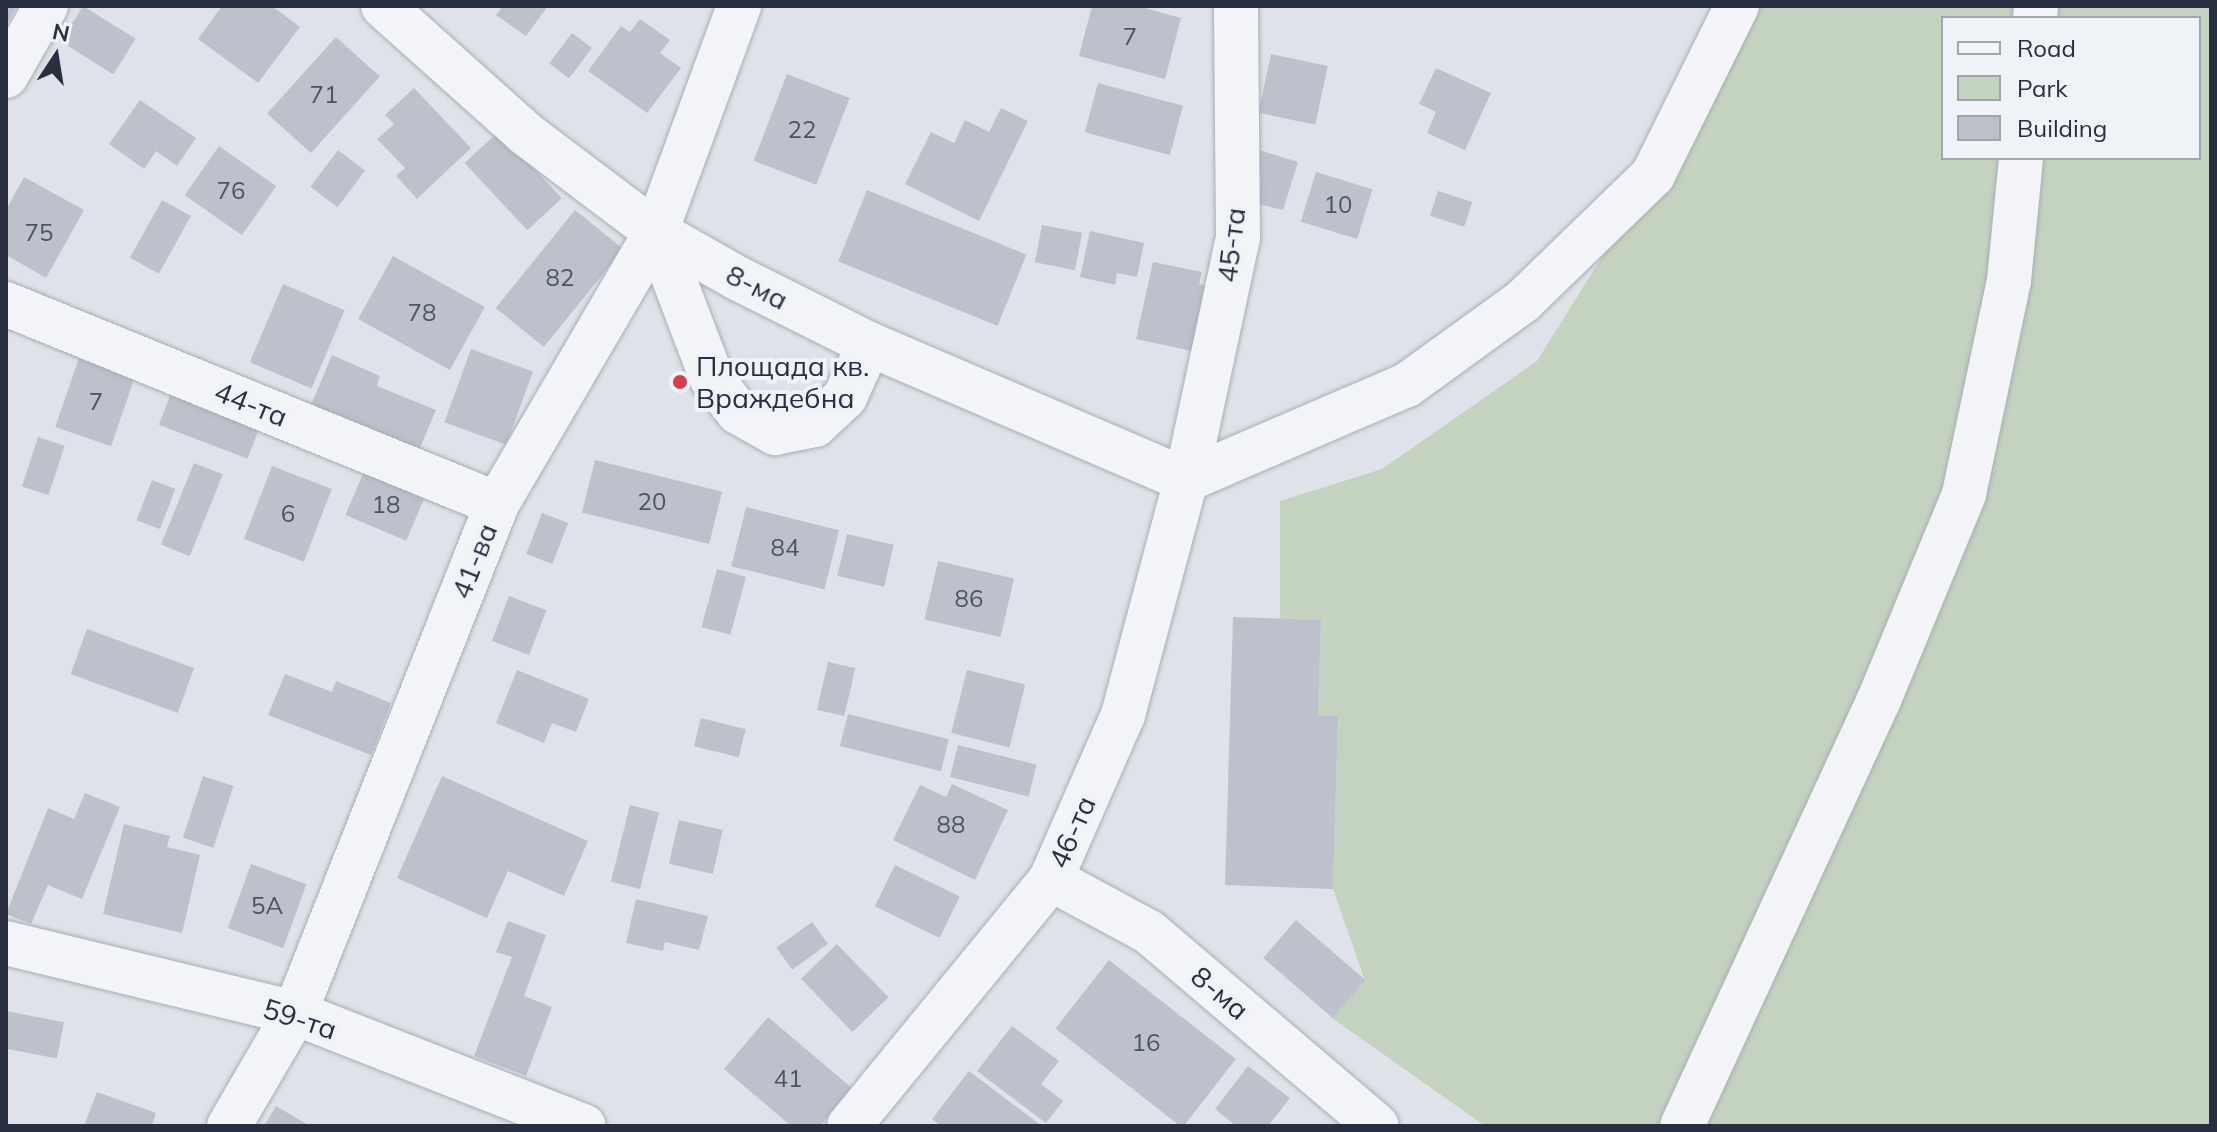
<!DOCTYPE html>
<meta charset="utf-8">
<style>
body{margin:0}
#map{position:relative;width:2217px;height:1132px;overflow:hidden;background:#dfe3e9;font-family:Mulish,sans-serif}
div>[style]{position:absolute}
.green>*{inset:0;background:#c4d3c0}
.building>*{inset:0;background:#bcc1cc;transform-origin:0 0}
.roads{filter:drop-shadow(0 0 2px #a8adb7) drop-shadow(0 0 2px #a8adb7)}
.minor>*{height:44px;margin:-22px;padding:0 22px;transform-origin:22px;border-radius:22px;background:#f2f4f7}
.dots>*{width:22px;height:22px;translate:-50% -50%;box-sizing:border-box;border:4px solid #eff2f6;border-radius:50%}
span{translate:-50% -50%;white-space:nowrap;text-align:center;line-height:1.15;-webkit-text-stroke:8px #eff2f6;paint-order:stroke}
.number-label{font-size:24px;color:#4c5464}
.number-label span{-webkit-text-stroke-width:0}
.street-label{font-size:28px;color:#272f41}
.poi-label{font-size:28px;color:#272f41}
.left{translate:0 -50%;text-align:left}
.frame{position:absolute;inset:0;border:8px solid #272f41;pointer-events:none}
.legend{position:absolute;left:1941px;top:16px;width:260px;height:144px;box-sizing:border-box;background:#eff2f6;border:2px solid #9fa4ae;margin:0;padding:10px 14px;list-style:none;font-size:24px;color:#272f41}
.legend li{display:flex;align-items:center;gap:16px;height:40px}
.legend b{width:40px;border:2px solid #9fa4ae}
.north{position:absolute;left:16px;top:16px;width:80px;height:80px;-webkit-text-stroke:6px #eff2f6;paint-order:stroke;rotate:12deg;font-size:22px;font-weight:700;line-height:32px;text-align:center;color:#272f41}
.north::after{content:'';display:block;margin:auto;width:28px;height:36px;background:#272f41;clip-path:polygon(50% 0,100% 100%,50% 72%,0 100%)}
</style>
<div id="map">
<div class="green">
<i style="clip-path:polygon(evenodd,1737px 6px,2211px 6px,2211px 1126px,1485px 1126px,1332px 1018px,1365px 981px,1333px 889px,1338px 717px,1318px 716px,1321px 620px,1280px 619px,1280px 501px,1382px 469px,1537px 361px,1653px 175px,1737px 6px,1943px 18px,2199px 18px,2199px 158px,1943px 158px,1943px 18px)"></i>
</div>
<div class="building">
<i style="clip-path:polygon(6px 6px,17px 6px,6px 25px)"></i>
<i style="left:83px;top:6px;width:62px;height:42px;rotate:32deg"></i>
<i style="clip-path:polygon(222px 6px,272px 6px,300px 27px,258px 83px,198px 39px)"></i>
<i style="clip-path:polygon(503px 6px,548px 6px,526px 36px,496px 15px)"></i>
<i style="clip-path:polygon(1092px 6px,1138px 6px,1181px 18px,1165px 79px,1079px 56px)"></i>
<i style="clip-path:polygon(640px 19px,670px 40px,660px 53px,681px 68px,647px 113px,588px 71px,621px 26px,630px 32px)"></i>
<i style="left:572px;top:33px;width:25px;height:38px;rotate:37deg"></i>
<i style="left:336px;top:37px;width:59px;height:103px;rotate:42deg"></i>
<i style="left:1271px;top:54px;width:58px;height:60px;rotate:12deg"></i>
<i style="clip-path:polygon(1436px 68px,1491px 93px,1465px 150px,1427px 133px,1436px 112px,1419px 104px)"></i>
<i style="left:787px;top:74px;width:67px;height:93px;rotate:21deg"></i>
<i style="left:1098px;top:83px;width:88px;height:51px;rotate:15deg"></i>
<i style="clip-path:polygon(414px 88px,471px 148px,417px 199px,396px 176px,405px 168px,377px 139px,394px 124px,385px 115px)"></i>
<i style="clip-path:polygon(140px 100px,196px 138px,177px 166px,156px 151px,144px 169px,109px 144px)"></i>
<i style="clip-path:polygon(1001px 108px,1028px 121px,979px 221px,905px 184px,931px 132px,954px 143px,965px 120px,989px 132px)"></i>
<i style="left:499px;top:131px;width:92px;height:47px;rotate:47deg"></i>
<i style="left:219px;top:146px;width:70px;height:60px;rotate:35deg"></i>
<i style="left:338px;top:150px;width:34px;height:46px;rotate:37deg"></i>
<i style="clip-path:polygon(1259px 150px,1298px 162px,1283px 210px,1258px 204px)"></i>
<i style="left:1316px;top:172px;width:59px;height:52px;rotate:17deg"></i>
<i style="clip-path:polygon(24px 177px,84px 210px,46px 278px,6px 255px,6px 210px)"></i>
<i style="left:867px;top:190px;width:172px;height:77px;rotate:22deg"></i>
<i style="left:1438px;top:191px;width:36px;height:26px;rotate:18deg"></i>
<i style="left:162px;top:200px;width:33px;height:66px;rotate:29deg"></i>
<i style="left:575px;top:210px;width:62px;height:126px;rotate:39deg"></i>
<i style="left:1042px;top:225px;width:41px;height:38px;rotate:11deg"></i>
<i style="clip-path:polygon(1090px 231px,1144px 243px,1137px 277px,1117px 273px,1115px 285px,1080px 277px)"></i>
<i style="left:393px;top:256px;width:105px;height:72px;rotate:29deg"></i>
<i style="clip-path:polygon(1153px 262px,1202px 272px,1199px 284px,1220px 289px,1206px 354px,1136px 339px)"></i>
<i style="left:283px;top:284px;width:67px;height:85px;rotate:23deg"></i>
<i style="left:471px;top:349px;width:66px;height:78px;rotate:20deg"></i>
<i style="clip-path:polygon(332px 355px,380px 376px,377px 386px,436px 410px,417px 455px,309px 410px)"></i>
<i style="left:79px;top:358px;width:59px;height:73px;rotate:19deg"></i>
<i style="left:171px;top:393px;width:95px;height:34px;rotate:21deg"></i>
<i style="left:38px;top:437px;width:28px;height:52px;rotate:18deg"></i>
<i style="left:595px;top:460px;width:131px;height:54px;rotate:14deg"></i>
<i style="left:194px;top:463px;width:31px;height:88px;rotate:22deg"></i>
<i style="left:272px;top:466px;width:64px;height:78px;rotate:21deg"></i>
<i style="left:365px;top:469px;width:66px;height:50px;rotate:23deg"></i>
<i style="left:152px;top:480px;width:25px;height:43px;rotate:21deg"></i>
<i style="left:746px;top:507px;width:96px;height:61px;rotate:14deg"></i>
<i style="left:542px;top:513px;width:28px;height:44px;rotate:21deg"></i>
<i style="left:847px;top:534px;width:48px;height:43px;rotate:13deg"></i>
<i style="left:938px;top:561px;width:78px;height:60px;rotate:13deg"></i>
<i style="left:717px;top:569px;width:30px;height:60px;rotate:15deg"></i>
<i style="left:509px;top:596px;width:40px;height:48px;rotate:21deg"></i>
<i style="clip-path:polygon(1233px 617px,1321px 620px,1318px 716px,1338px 716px,1333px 889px,1225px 885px)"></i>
<i style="left:87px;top:629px;width:114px;height:48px;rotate:20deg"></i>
<i style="left:828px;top:662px;width:28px;height:49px;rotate:13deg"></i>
<i style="clip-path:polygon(517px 670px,589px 699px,576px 732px,552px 723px,544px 743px,496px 723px)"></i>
<i style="left:967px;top:670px;width:60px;height:65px;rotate:14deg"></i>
<i style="clip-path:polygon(285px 674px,332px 692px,336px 681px,391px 703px,371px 755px,268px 715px)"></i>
<i style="left:848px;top:714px;width:104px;height:33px;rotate:14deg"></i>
<i style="left:701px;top:718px;width:46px;height:29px;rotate:14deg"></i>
<i style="left:958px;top:745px;width:81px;height:33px;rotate:14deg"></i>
<i style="left:203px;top:776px;width:32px;height:65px;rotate:18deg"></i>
<i style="clip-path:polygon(442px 776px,588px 841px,564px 896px,508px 871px,487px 918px,397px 878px)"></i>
<i style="clip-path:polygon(952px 784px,1008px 810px,975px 880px,893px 840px,920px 785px,946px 797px)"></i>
<i style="clip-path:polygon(85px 793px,120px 807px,82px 899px,48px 885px,31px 924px,6px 914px,48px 808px,74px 819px)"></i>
<i style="left:630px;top:805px;width:30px;height:79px;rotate:14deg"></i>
<i style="left:679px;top:820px;width:45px;height:45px;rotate:13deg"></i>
<i style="clip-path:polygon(124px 824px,170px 836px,167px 847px,200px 855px,182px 933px,103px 914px)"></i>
<i style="left:251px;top:864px;width:59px;height:68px;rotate:20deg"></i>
<i style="left:895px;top:865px;width:72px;height:46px;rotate:26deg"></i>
<i style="clip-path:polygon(636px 899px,708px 916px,699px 950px,665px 942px,663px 951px,626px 943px)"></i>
<i style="left:1296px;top:920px;width:92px;height:50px;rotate:41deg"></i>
<i style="clip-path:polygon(508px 921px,546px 935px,524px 996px,552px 1007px,526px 1076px,474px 1056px,512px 957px,496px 952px)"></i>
<i style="left:812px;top:922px;width:27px;height:44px;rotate:54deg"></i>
<i style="left:837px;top:944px;width:74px;height:50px;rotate:46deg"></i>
<i style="left:1109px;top:960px;width:161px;height:87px;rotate:38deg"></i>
<i style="left:6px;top:1011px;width:59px;height:37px;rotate:11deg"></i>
<i style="clip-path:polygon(768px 1017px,852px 1088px,820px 1126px,791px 1126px,724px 1069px)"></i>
<i style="clip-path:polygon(1012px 1026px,1059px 1061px,1041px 1084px,1063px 1101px,1046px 1123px,977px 1071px)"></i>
<i style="clip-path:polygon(1248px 1066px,1290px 1098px,1268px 1126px,1236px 1126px,1215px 1109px)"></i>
<i style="clip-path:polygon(969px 1071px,1042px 1126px,941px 1126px,932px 1119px)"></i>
<i style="clip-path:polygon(97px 1092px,156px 1113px,152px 1126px,84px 1126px)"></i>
<i style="clip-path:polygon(276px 1106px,310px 1126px,264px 1126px)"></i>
</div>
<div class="roads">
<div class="minor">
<i style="left:383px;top:6px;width:192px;rotate:41.8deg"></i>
<i style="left:526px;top:134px;width:163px;rotate:37deg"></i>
<i style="left:656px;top:232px;width:93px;rotate:29.6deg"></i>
<i style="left:737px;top:278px;width:148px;rotate:26.6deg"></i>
<i style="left:869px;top:344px;width:345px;rotate:23.2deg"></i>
<i style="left:2035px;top:18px;width:12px;rotate:-85deg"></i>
<i style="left:6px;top:76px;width:81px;rotate:-60.3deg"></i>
<i style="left:656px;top:232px;width:157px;rotate:69.1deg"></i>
<i style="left:712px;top:379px;width:42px;rotate:51.8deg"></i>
<i style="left:738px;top:412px;width:43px;rotate:29.6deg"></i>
<i style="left:775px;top:433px;width:41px;rotate:-11.3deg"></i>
<i style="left:815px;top:425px;width:41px;rotate:-43deg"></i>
<i style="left:845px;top:397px;width:58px;rotate:-65.6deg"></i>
<i style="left:6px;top:304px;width:530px;rotate:22.16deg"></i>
<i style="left:1186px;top:480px;width:241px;rotate:-23.3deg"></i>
<i style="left:1407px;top:385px;width:143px;rotate:-35.9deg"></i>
<i style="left:1523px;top:301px;width:181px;rotate:-44.1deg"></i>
<i style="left:1653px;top:175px;width:189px;rotate:-63.6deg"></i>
<i style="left:1051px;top:879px;width:111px;rotate:28.4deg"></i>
<i style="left:1149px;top:932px;width:299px;rotate:40.4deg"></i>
<i style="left:6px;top:943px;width:297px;rotate:13.6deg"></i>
<i style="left:295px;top:1013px;width:310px;rotate:21.4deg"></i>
<i style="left:229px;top:1126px;width:131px;rotate:-59.7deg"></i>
<i style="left:295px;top:1013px;width:548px;rotate:-68.35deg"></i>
<i style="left:497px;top:504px;width:315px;rotate:-59.7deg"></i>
<i style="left:656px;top:232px;width:241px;rotate:-69.8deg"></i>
<i style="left:849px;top:1126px;width:319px;rotate:-50.7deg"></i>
<i style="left:1051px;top:879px;width:179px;rotate:-66.3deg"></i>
<i style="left:1123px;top:715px;width:243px;rotate:-75deg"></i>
<i style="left:1186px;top:480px;width:248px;rotate:-77.9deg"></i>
<i style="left:1238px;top:238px;width:232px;rotate:-90.5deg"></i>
<i style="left:1682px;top:1126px;width:467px;rotate:-65.2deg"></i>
<i style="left:1878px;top:702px;width:225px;rotate:-67.5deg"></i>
<i style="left:1964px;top:494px;width:218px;rotate:-78.1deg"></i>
<i style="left:2009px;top:281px;width:124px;rotate:-84.4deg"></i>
</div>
</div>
<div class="dots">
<i style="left:680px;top:382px;background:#d33f4e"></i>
</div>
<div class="number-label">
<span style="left:1130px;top:37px">7</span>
<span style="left:324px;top:95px">71</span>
<span style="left:802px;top:130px">22</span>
<span style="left:231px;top:191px">76</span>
<span style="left:1338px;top:205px">10</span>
<span style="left:39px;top:233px">75</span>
<span style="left:560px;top:278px">82</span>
<span style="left:422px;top:313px">78</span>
<span style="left:96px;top:402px">7</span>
<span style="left:652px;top:502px">20</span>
<span style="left:386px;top:505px">18</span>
<span style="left:288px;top:514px">6</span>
<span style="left:785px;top:548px">84</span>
<span style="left:969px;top:599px">86</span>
<span style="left:951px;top:825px">88</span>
<span style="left:267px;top:906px">5А</span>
<span style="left:1146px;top:1043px">16</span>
<span style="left:788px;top:1079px">41</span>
</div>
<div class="street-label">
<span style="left:1231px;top:245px;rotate:-83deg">45-та</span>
<span style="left:757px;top:287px;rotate:27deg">8-ма</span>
<span style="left:251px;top:404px;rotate:22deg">44-та</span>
<span style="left:474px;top:561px;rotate:-68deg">41-ва</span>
<span style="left:1072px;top:832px;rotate:-66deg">46-та</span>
<span style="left:1220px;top:993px;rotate:40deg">8-ма</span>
<span style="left:300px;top:1019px;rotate:18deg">59-та</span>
</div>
<div class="poi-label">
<span class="left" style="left:696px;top:382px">Площада кв.<br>Враждебна</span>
</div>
<div class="frame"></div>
<ul class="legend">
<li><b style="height:10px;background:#f2f4f7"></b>Road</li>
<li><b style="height:22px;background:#c4d3c0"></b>Park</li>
<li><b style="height:22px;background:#bcc1cc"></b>Building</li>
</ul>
<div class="north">N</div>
</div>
